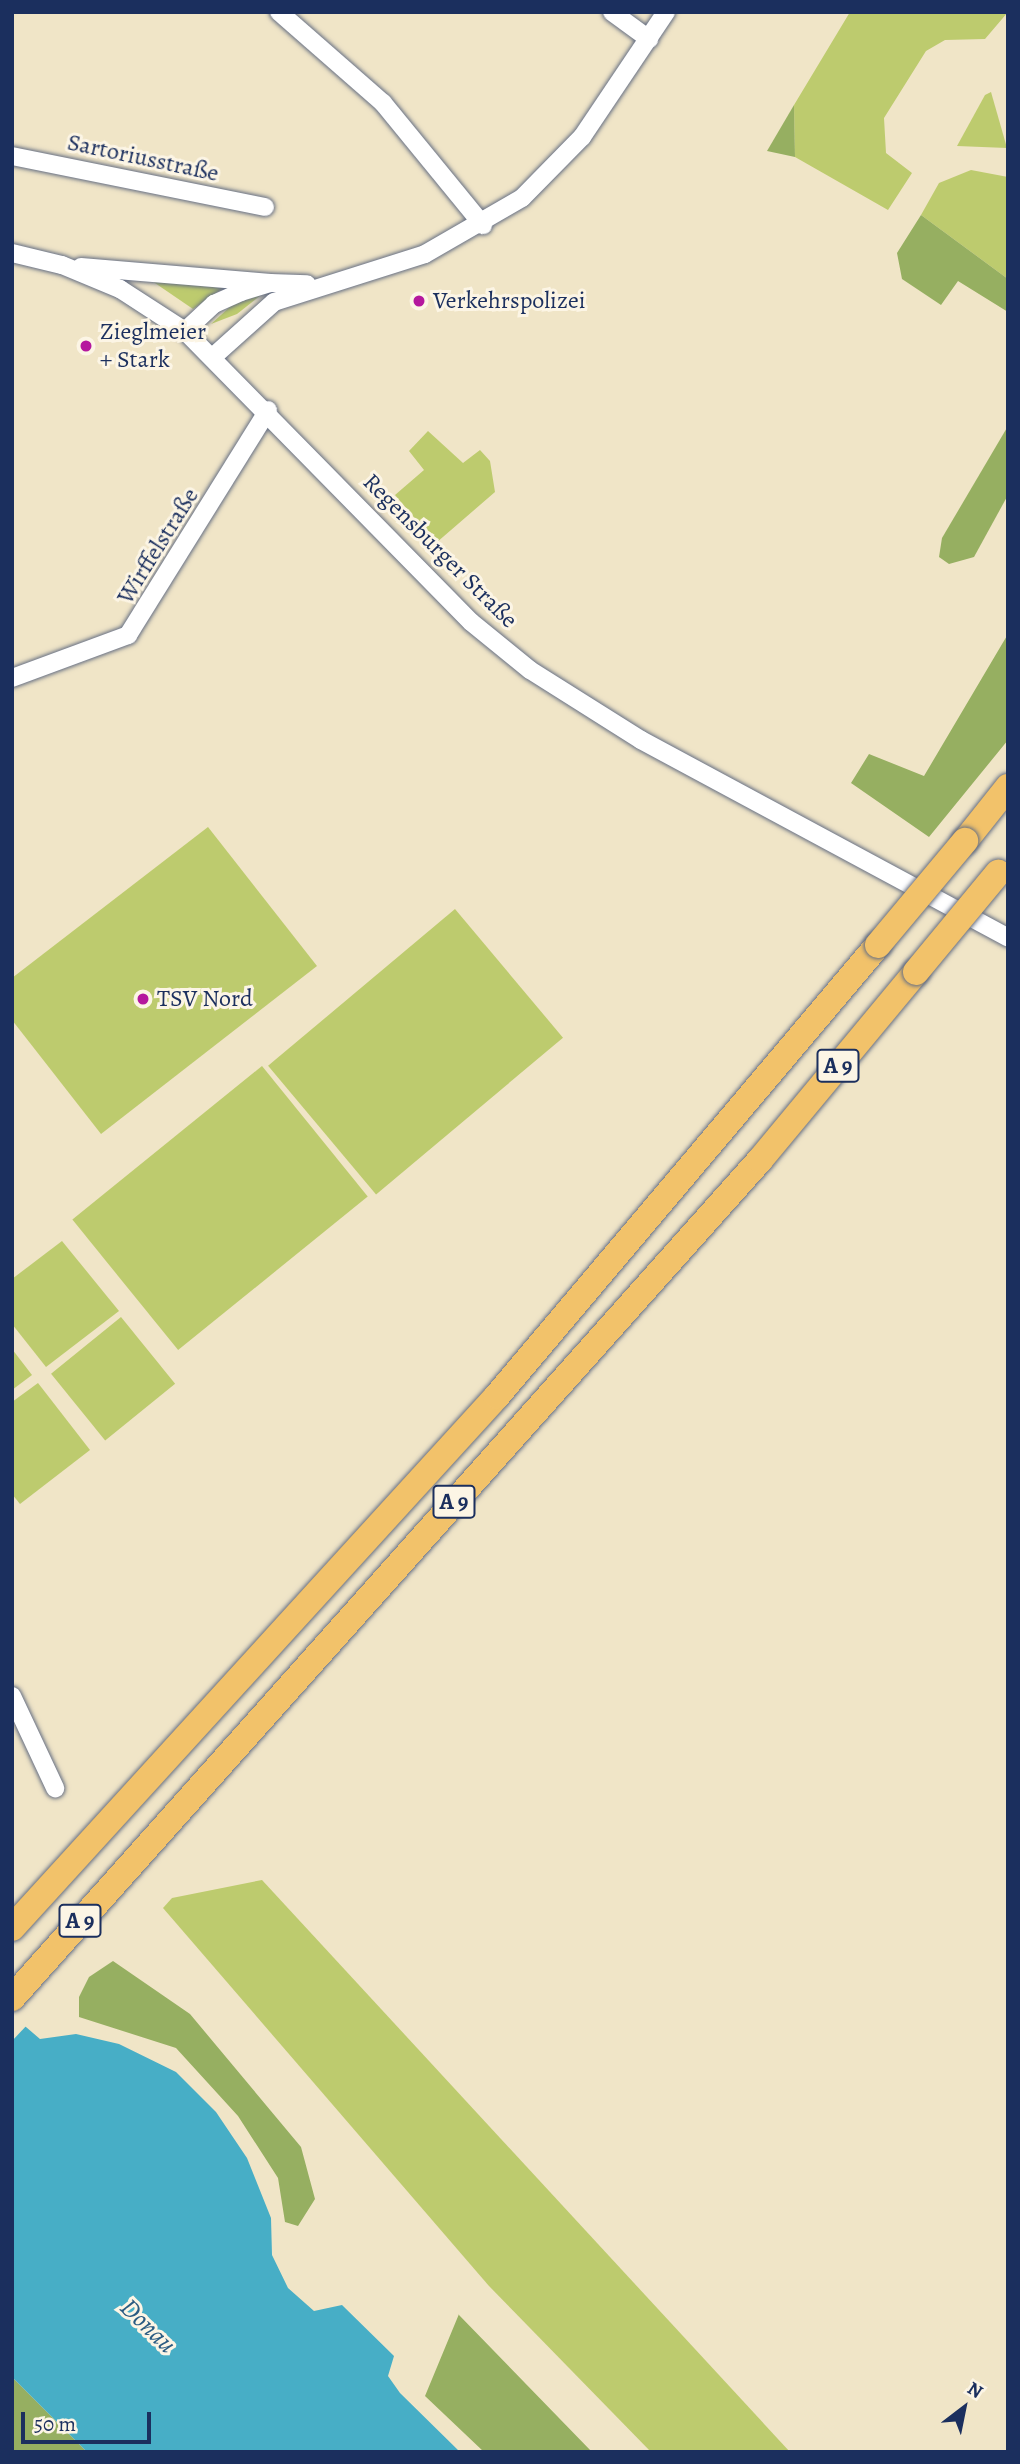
<!DOCTYPE html>
<meta charset="utf-8">
<style>
body{margin:0}
#map{position:relative;width:1020px;height:2464px;overflow:hidden;background:#f0e5c7;font-family:Alegreya,serif}
div>[style]{position:absolute}
.green>*{inset:0;background:#bdcb6e;transform-origin:0 0}
.forest>*{inset:0;background:#96af61}
.water>*{inset:0;background:#47aec6}
.pier>*{inset:0;background:#f0e5c7}
.roads{filter:drop-shadow(0 0 2px #666f83) drop-shadow(0 0 2px #666f83)}
.minor>*{height:18px;margin:-9px;padding:0 9px;transform-origin:9px;border-radius:9px;background:#fff}
.highway>*{height:26px;margin:-13px;padding:0 13px;transform-origin:13px;border-radius:13px;background:#f2c26a}
.bridges{filter:drop-shadow(0 0 2px #666f83) drop-shadow(0 0 2px #666f83)}
.highway-bridge>*{height:26px;margin:-13px;padding:0 13px;transform-origin:13px;border-radius:13px;background:#f2c26a}
.dots>*{width:19px;height:19px;translate:-50% -50%;box-sizing:border-box;border:4px solid #fcf5e5;border-radius:50%}
span{translate:-50% -50%;white-space:nowrap;text-align:center;line-height:1.15;-webkit-text-stroke:6px #fcf5e5;paint-order:stroke}
.shield-label span{padding:2px 5px;background:#fcf5e5;border:2px solid;border-radius:5px;-webkit-text-stroke-width:0}
.shield-label{font-size:23px;color:#1b2f5e;font-weight:700}
.street-label{font-size:24px;color:#1b2f5e}
.poi-label{font-size:24px;color:#1b2f5e}
.left{translate:0 -50%;text-align:left}
.water-label{font-size:26px;color:#2a5b82;font-style:italic}
.frame{position:absolute;inset:0;border:14px solid #1b2f5e;pointer-events:none}
.north{position:absolute;left:929px;top:2373px;width:70px;height:70px;-webkit-text-stroke:5px #fcf5e5;paint-order:stroke;rotate:32deg;font-size:19px;font-weight:700;line-height:28px;text-align:center;color:#1b2f5e}
.north::after{content:'';display:block;margin:auto;width:24px;height:32px;background:#1b2f5e;clip-path:polygon(50% 0,100% 100%,50% 72%,0 100%)}
.scale{position:absolute;left:21px;top:2412px;width:130px;height:32px;box-sizing:border-box;border:4px solid #1b2f5e;border-top:0;padding-left:9px;font-size:21px;line-height:24px;white-space:nowrap;color:#1b2f5e;-webkit-text-stroke:5px #fcf5e5;paint-order:stroke}
</style>
<div id="map">
<div class="green">
<i style="clip-path:polygon(850px 12px,1008px 12px,985px 39px,945px 40px,926px 51px,884px 118px,886px 153px,912px 173px,888px 210px,795px 157px,794px 105px)"></i>
<i style="clip-path:polygon(991px 92px,1007px 148px,957px 146px,985px 95px)"></i>
<i style="clip-path:polygon(971px 170px,1008px 177px,1008px 279px,921px 215px,939px 183px)"></i>
<i style="clip-path:polygon(152px 281px,223px 288px,193px 309px)"></i>
<i style="clip-path:polygon(261px 295px,237px 314px,211px 324px,232px 305px)"></i>
<i style="clip-path:polygon(428px 431px,463px 463px,480px 450px,490px 461px,495px 492px,436px 543px,395px 495px,424px 470px,409px 451px)"></i>
<i style="clip-path:polygon(208px 827px,317px 966px,101px 1134px,12px 1020px,12px 978px)"></i>
<i style="left:455px;top:909px;width:168px;height:244px;rotate:50deg"></i>
<i style="left:262px;top:1066px;width:168px;height:244px;rotate:51deg"></i>
<i style="clip-path:polygon(62px 1241px,119px 1311px,46px 1367px,12px 1324px,12px 1279px)"></i>
<i style="left:121px;top:1317px;width:86px;height:90px;rotate:51deg"></i>
<i style="clip-path:polygon(12px 1349px,32px 1375px,12px 1390px)"></i>
<i style="clip-path:polygon(38px 1383px,90px 1450px,20px 1504px,12px 1494px,12px 1402px)"></i>
<i style="clip-path:polygon(262px 1880px,790px 2452px,651px 2452px,489px 2286px,163px 1908px,172px 1898px)"></i>
</div>
<div class="forest">
<i style="clip-path:polygon(794px 105px,795px 157px,767px 151px)"></i>
<i style="clip-path:polygon(921px 215px,1008px 279px,1008px 312px,958px 281px,941px 305px,902px 279px,897px 253px)"></i>
<i style="clip-path:polygon(1008px 426px,1008px 495px,974px 557px,949px 564px,939px 557px,942px 538px)"></i>
<i style="clip-path:polygon(1008px 634px,1008px 740px,929px 837px,851px 783px,869px 754px,924px 776px)"></i>
<i style="clip-path:polygon(113px 1961px,190px 2014px,301px 2147px,315px 2199px,298px 2226px,285px 2222px,278px 2178px,238px 2116px,176px 2048px,79px 2017px,79px 1997px,89px 1977px)"></i>
<i style="clip-path:polygon(459px 2314px,459px 2315px,592px 2452px,484px 2452px,425px 2396px)"></i>
<i style="clip-path:polygon(12px 2377px,87px 2452px,12px 2452px)"></i>
</div>
<div class="water">
<i style="clip-path:polygon(12px 2015px,40px 2039px,76px 2034px,119px 2044px,176px 2072px,216px 2112px,247px 2158px,271px 2218px,272px 2255px,288px 2288px,314px 2311px,342px 2305px,394px 2356px,388px 2376px,400px 2393px,460px 2452px,87px 2452px,12px 2377px)"></i>
</div>
<div class="pier">
<i style="clip-path:polygon(12px 2011px,28px 2024px,12px 2041px)"></i>
</div>
<div class="roads">
<div class="minor">
<i style="left:279px;top:12px;width:138px;rotate:41.2deg"></i>
<i style="left:383px;top:103px;width:158px;rotate:50.7deg"></i>
<i style="left:612px;top:12px;width:46px;rotate:36.1deg"></i>
<i style="left:12px;top:156px;width:258px;rotate:11.4deg"></i>
<i style="left:12px;top:253px;width:51px;rotate:13.5deg"></i>
<i style="left:62px;top:265px;width:63px;rotate:22.5deg"></i>
<i style="left:120px;top:289px;width:77px;rotate:32.9deg"></i>
<i style="left:185px;top:331px;width:408px;rotate:45.5deg"></i>
<i style="left:471px;top:622px;width:76px;rotate:39.1deg"></i>
<i style="left:530px;top:670px;width:131px;rotate:32.2deg"></i>
<i style="left:641px;top:740px;width:417px;rotate:28.3deg"></i>
<i style="left:81px;top:267px;width:190px;rotate:4.8deg"></i>
<i style="left:185px;top:331px;width:40px;rotate:-43deg"></i>
<i style="left:214px;top:304px;width:30px;rotate:-24deg"></i>
<i style="left:241px;top:292px;width:30px;rotate:-17deg"></i>
<i style="left:270px;top:283px;width:37px;rotate:2deg"></i>
<i style="left:215px;top:355px;width:79px;rotate:-41.9deg"></i>
<i style="left:274px;top:302px;width:158px;rotate:-17.6deg"></i>
<i style="left:425px;top:254px;width:112px;rotate:-30deg"></i>
<i style="left:522px;top:198px;width:86px;rotate:-45.5deg"></i>
<i style="left:582px;top:137px;width:151px;rotate:-56.1deg"></i>
<i style="left:12px;top:678px;width:124px;rotate:-20.3deg"></i>
<i style="left:128px;top:635px;width:265px;rotate:-58.1deg"></i>
<i style="left:12px;top:1696px;width:102px;rotate:64.9deg"></i>
</div>
<div class="highway">
<i style="left:965px;top:841px;width:69px;rotate:-51.5deg"></i>
<i style="left:12px;top:1928px;width:720px;rotate:-47.65deg"></i>
<i style="left:497px;top:1396px;width:590px;rotate:-49.81deg"></i>
<i style="left:12px;top:1998px;width:1123px;rotate:-48.25deg"></i>
<i style="left:760px;top:1160px;width:244px;rotate:-50.3deg"></i>
</div>
</div>
<div class="bridges">
<div class="highway-bridge">
<i style="left:878px;top:945px;width:136px;rotate:-50.1deg"></i>
<i style="left:916px;top:972px;width:129px;rotate:-50.4deg"></i>
</div>
</div>
<div class="dots">
<i style="left:419px;top:301px;background:#b5179e"></i>
<i style="left:86px;top:346px;background:#b5179e"></i>
<i style="left:143px;top:999px;background:#b5179e"></i>
</div>
<div class="shield-label">
<span style="left:838px;top:1066px">A 9</span>
<span style="left:454px;top:1502px">A 9</span>
<span style="left:80px;top:1921px">A 9</span>
</div>
<div class="street-label">
<span style="left:143px;top:158px;rotate:12deg">Sartoriusstraße</span>
<span style="left:158px;top:546px;rotate:-58deg">Wirffelstraße</span>
<span style="left:440px;top:551px;rotate:45deg">Regensburger Straße</span>
</div>
<div class="poi-label">
<span class="left" style="left:433px;top:301px">Verkehrspolizei</span>
<span class="left" style="left:100px;top:346px">Zieglmeier<br>+ Stark</span>
<span class="left" style="left:157px;top:999px">TSV Nord</span>
</div>
<div class="water-label">
<span style="left:148px;top:2326px;rotate:44deg">Donau</span>
</div>
<div class="frame"></div>
<div class="north">N</div>
<div class="scale">50 m</div>
</div>
